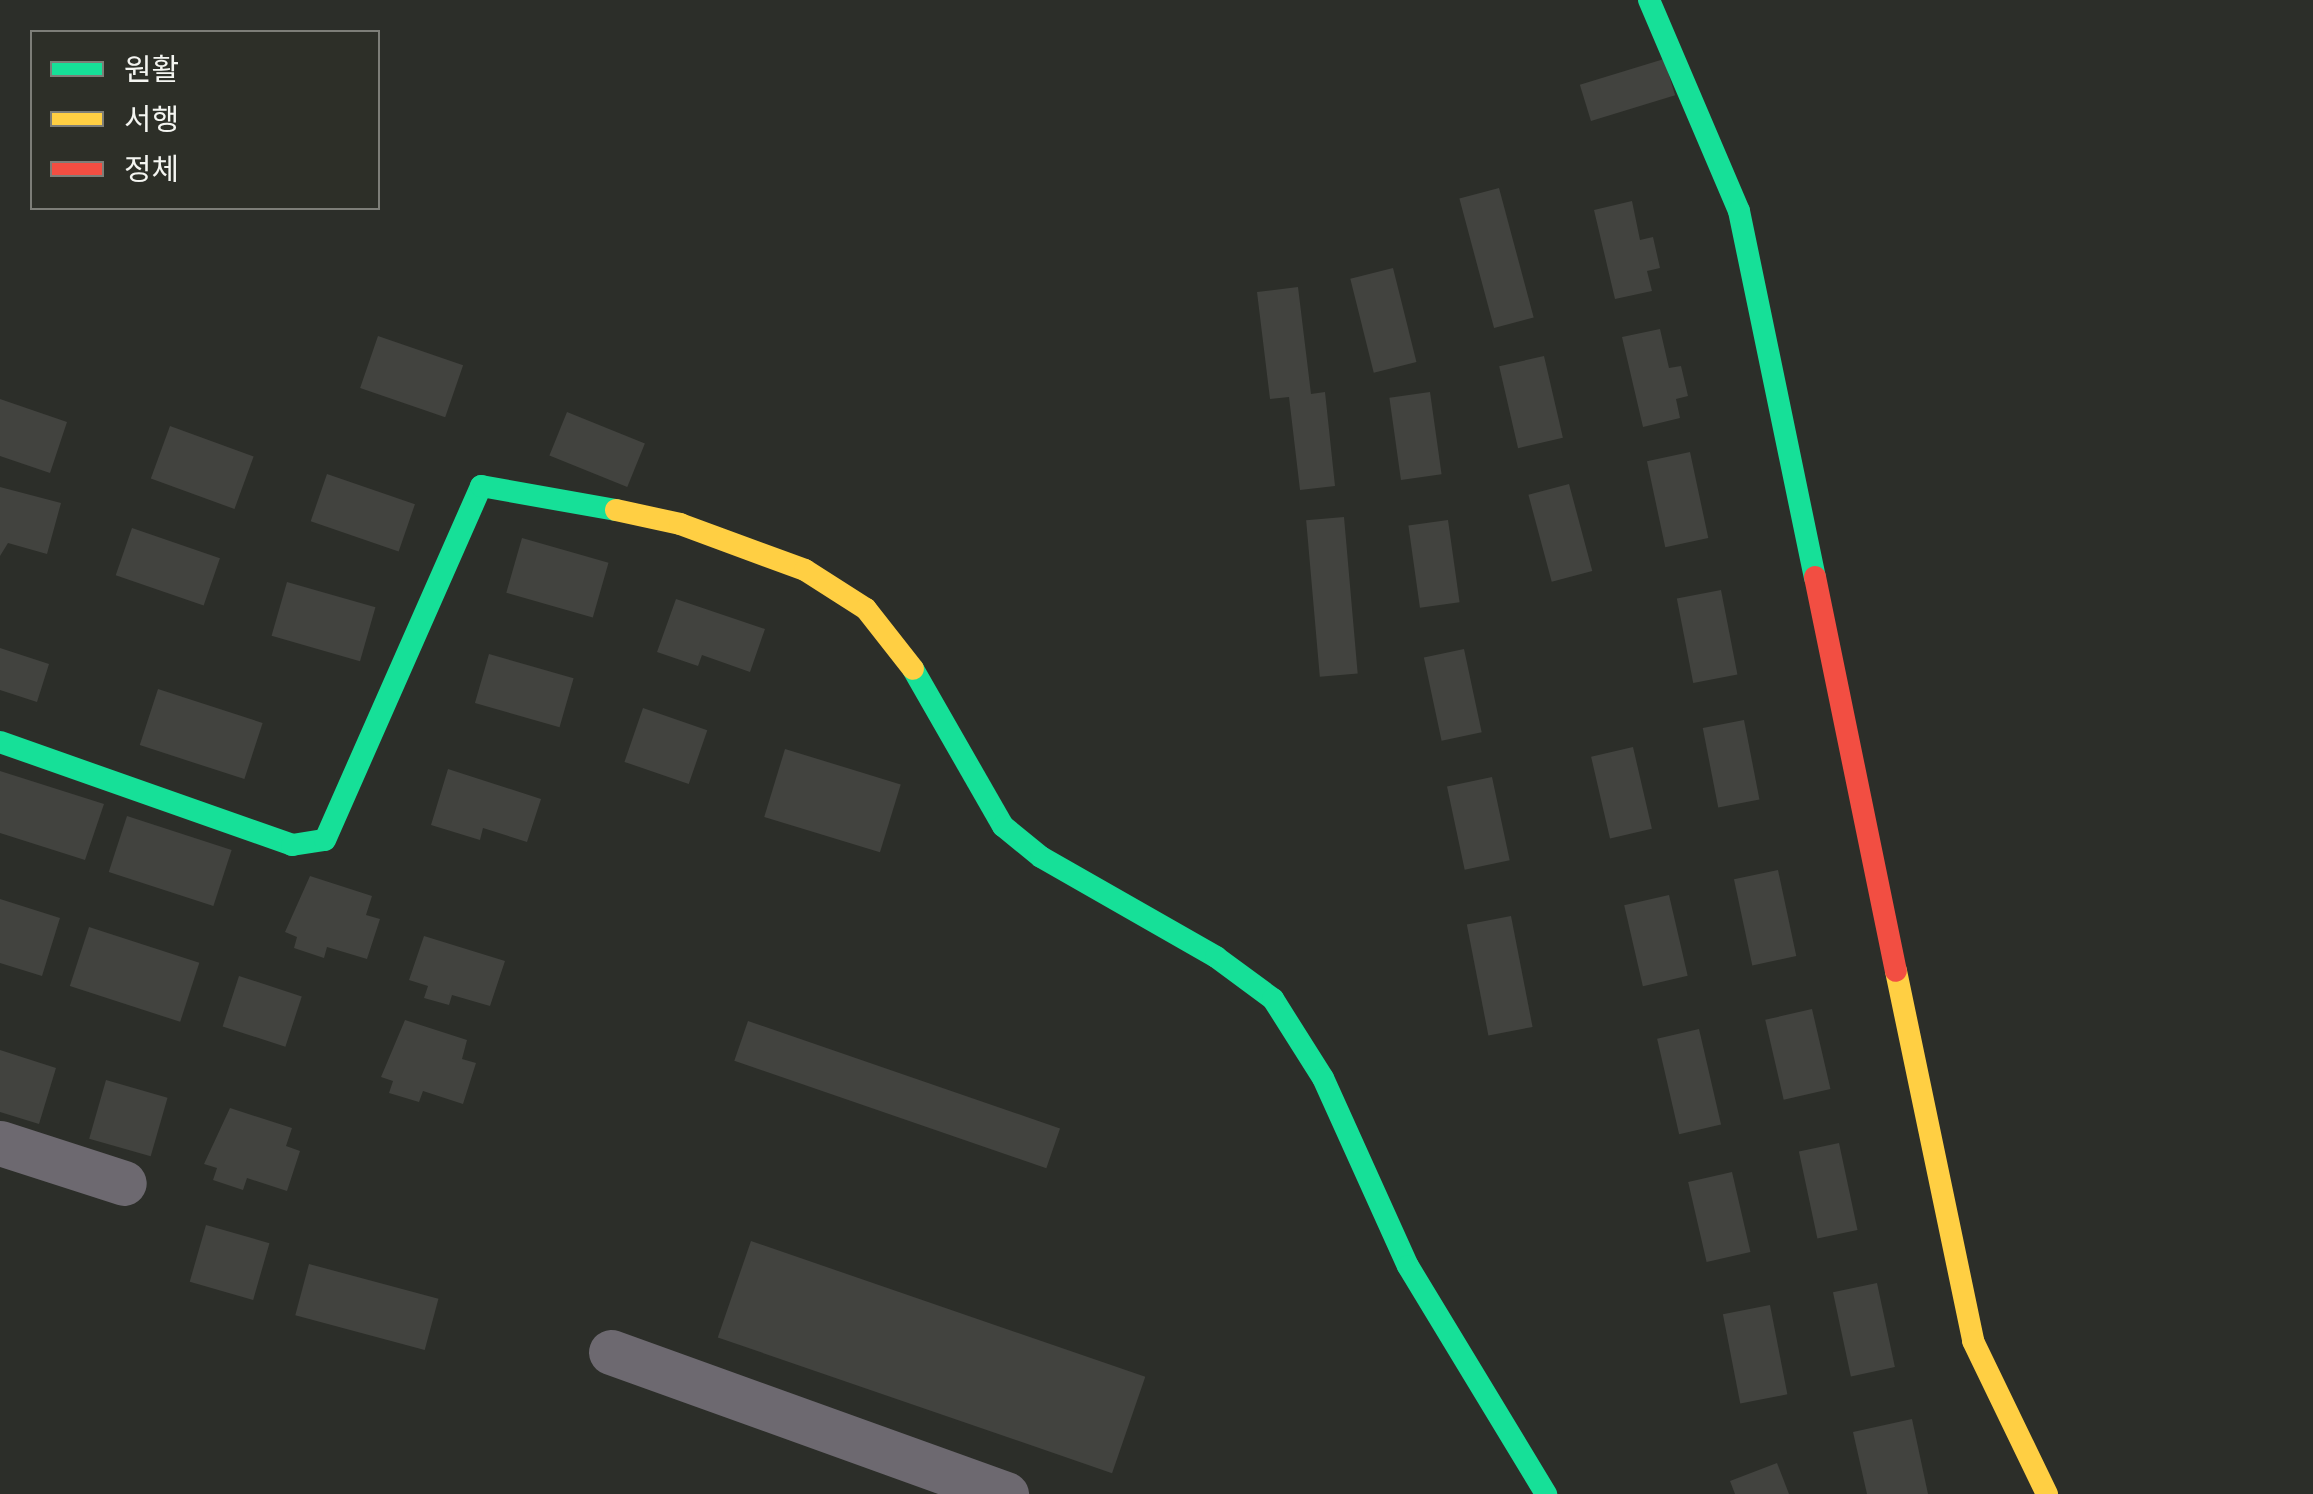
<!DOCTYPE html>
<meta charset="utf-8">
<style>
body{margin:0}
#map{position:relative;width:2313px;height:1494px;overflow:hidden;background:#2c2e29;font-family:Poppins,"Noto Sans KR",sans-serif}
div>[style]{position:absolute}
.building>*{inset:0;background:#42433f;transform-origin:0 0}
.street>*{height:45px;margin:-22.5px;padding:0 22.5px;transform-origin:22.5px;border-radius:22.5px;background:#6d6970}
.fast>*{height:22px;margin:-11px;padding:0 11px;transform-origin:11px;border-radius:11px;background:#16e098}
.slow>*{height:22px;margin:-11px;padding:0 11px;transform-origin:11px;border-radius:11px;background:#ffcf43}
.jam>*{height:22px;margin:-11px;padding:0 11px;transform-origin:11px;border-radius:11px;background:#f24e42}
span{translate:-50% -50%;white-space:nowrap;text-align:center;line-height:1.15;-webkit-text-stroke:10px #2d2f28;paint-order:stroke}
.legend{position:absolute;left:30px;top:30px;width:350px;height:180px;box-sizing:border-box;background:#2d2f28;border:2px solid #7d7e78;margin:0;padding:12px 18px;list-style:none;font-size:30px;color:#f4f5f1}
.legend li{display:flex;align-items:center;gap:20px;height:50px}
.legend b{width:50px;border:2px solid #7d7e78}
</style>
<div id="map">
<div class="building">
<i style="left:1664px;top:59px;width:38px;height:88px;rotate:73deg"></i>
<i style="left:1499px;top:188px;width:134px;height:41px;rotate:75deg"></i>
<i style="clip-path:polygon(1632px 201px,1640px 240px,1653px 237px,1660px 268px,1647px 271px,1652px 291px,1615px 299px,1594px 210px)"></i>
<i style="left:1393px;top:268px;width:97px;height:44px;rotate:76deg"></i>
<i style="clip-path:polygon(1298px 287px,1311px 394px,1325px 392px,1335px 486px,1300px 490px,1289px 397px,1270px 399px,1257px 292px)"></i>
<i style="clip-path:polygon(1660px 329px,1669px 368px,1681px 366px,1688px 396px,1676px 399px,1680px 418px,1643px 427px,1622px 337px)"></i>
<i style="left:378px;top:336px;width:90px;height:55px;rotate:19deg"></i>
<i style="left:1544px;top:356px;width:84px;height:46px;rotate:77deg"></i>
<i style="left:1430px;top:392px;width:83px;height:41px;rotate:82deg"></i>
<i style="clip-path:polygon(0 399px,67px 422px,50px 473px,0 456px)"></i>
<i style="left:567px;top:412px;width:84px;height:47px;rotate:22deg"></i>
<i style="left:170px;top:426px;width:89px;height:56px;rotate:20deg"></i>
<i style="left:1690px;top:452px;width:88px;height:44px;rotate:78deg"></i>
<i style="left:327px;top:474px;width:93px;height:50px;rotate:19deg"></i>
<i style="left:1569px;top:484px;width:90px;height:42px;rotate:75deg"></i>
<i style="clip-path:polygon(0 487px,61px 503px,47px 554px,8px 543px,0 556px)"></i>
<i style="left:1344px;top:517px;width:157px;height:38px;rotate:85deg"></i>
<i style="left:1448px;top:520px;width:83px;height:40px;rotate:82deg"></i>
<i style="left:132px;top:528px;width:93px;height:50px;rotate:19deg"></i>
<i style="left:522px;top:538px;width:90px;height:57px;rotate:16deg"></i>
<i style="left:287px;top:582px;width:92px;height:56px;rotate:16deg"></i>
<i style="left:1721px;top:590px;width:86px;height:45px;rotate:79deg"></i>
<i style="clip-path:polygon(676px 599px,765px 629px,750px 672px,702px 655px,698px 666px,657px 652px)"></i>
<i style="clip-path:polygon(0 648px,49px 664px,37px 702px,0 690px)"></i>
<i style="left:1464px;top:649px;width:85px;height:41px;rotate:78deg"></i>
<i style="left:489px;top:654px;width:88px;height:51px;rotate:16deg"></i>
<i style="left:158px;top:689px;width:110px;height:59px;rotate:18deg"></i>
<i style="left:643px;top:708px;width:68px;height:57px;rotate:19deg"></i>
<i style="left:1744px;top:720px;width:81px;height:42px;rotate:79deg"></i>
<i style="left:1633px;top:747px;width:84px;height:43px;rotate:77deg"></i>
<i style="left:785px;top:749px;width:121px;height:71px;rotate:17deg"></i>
<i style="clip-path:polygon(448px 769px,541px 799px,527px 842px,483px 828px,480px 840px,431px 825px)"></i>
<i style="clip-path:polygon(0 771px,104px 804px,85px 860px,0 833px)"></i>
<i style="left:1492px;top:777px;width:85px;height:46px;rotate:78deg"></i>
<i style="left:127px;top:816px;width:110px;height:59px;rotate:18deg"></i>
<i style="left:1778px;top:870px;width:88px;height:45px;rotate:78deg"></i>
<i style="clip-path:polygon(310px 876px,372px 896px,366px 915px,380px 919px,367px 959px,327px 947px,324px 958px,294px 948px,297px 937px,285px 932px)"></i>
<i style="left:1669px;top:895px;width:83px;height:46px;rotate:77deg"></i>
<i style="clip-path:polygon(0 899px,60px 918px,42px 976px,0 963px)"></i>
<i style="left:1511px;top:916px;width:113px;height:45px;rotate:79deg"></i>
<i style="left:89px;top:927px;width:116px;height:62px;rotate:18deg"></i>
<i style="clip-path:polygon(424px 936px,505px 961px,490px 1006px,452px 995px,449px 1005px,424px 998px,428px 986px,409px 980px)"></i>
<i style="left:239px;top:976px;width:66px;height:53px;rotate:18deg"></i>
<i style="left:1812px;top:1009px;width:82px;height:48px;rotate:77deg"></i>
<i style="clip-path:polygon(405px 1020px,467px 1040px,462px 1059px,476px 1063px,463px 1104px,423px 1091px,419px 1102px,389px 1093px,393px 1081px,381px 1077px)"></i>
<i style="left:748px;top:1021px;width:330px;height:42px;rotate:19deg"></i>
<i style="left:1699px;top:1029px;width:98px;height:43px;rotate:77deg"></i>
<i style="clip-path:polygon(0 1050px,56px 1068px,39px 1124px,0 1112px)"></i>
<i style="left:106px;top:1080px;width:64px;height:61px;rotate:16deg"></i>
<i style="clip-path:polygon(230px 1108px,292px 1128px,286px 1146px,300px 1151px,287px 1191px,247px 1178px,243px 1190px,213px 1180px,217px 1168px,204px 1164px)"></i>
<i style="left:1839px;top:1143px;width:89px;height:41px;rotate:78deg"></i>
<i style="left:1732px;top:1172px;width:82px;height:45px;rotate:77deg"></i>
<i style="left:206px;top:1225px;width:66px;height:59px;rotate:16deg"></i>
<i style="left:751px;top:1241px;width:417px;height:102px;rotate:19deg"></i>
<i style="left:309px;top:1264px;width:134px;height:53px;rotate:15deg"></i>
<i style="left:1877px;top:1283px;width:86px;height:45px;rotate:78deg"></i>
<i style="left:1770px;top:1305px;width:91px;height:48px;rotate:79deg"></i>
<i style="clip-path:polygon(1912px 1419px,1928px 1494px,1867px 1494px,1853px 1432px)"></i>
<i style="clip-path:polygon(1777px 1463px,1789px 1494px,1735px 1494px,1730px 1481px)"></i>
</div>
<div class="street">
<i style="left:0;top:1143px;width:130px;rotate:17.9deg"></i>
<i style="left:611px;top:1352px;width:420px;rotate:19.8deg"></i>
</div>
<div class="fast">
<i style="left:1649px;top:0;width:229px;rotate:66.9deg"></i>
<i style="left:1739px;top:211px;width:374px;rotate:78.3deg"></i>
<i style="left:913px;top:669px;width:181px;rotate:60.2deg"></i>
<i style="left:1003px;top:826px;width:49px;rotate:39.2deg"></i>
<i style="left:1041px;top:857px;width:202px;rotate:29.7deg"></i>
<i style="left:1216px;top:957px;width:71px;rotate:36.4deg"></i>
<i style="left:1273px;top:999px;width:93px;rotate:57.7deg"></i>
<i style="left:1323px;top:1078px;width:206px;rotate:65.7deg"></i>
<i style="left:1408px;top:1266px;width:267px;rotate:58.8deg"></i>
<i style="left:0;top:742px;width:310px;rotate:19.4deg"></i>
<i style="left:292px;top:845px;width:33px;rotate:-9deg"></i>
<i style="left:325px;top:840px;width:387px;rotate:-66.2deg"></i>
<i style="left:481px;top:486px;width:137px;rotate:10.1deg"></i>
</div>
<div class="slow">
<i style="left:616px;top:510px;width:66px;rotate:12.3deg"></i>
<i style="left:680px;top:524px;width:133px;rotate:20.2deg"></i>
<i style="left:805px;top:570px;width:72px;rotate:32.6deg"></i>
<i style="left:866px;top:609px;width:76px;rotate:51.9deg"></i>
<i style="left:1896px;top:971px;width:378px;rotate:78.2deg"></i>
<i style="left:1973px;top:1341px;width:170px;rotate:64.2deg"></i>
</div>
<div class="jam">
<i style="left:1815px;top:577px;width:402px;rotate:78.4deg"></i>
</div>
<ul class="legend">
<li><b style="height:12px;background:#16e098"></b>원활</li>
<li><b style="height:12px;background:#ffcf43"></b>서행</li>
<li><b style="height:12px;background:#f24e42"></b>정체</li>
</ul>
</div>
